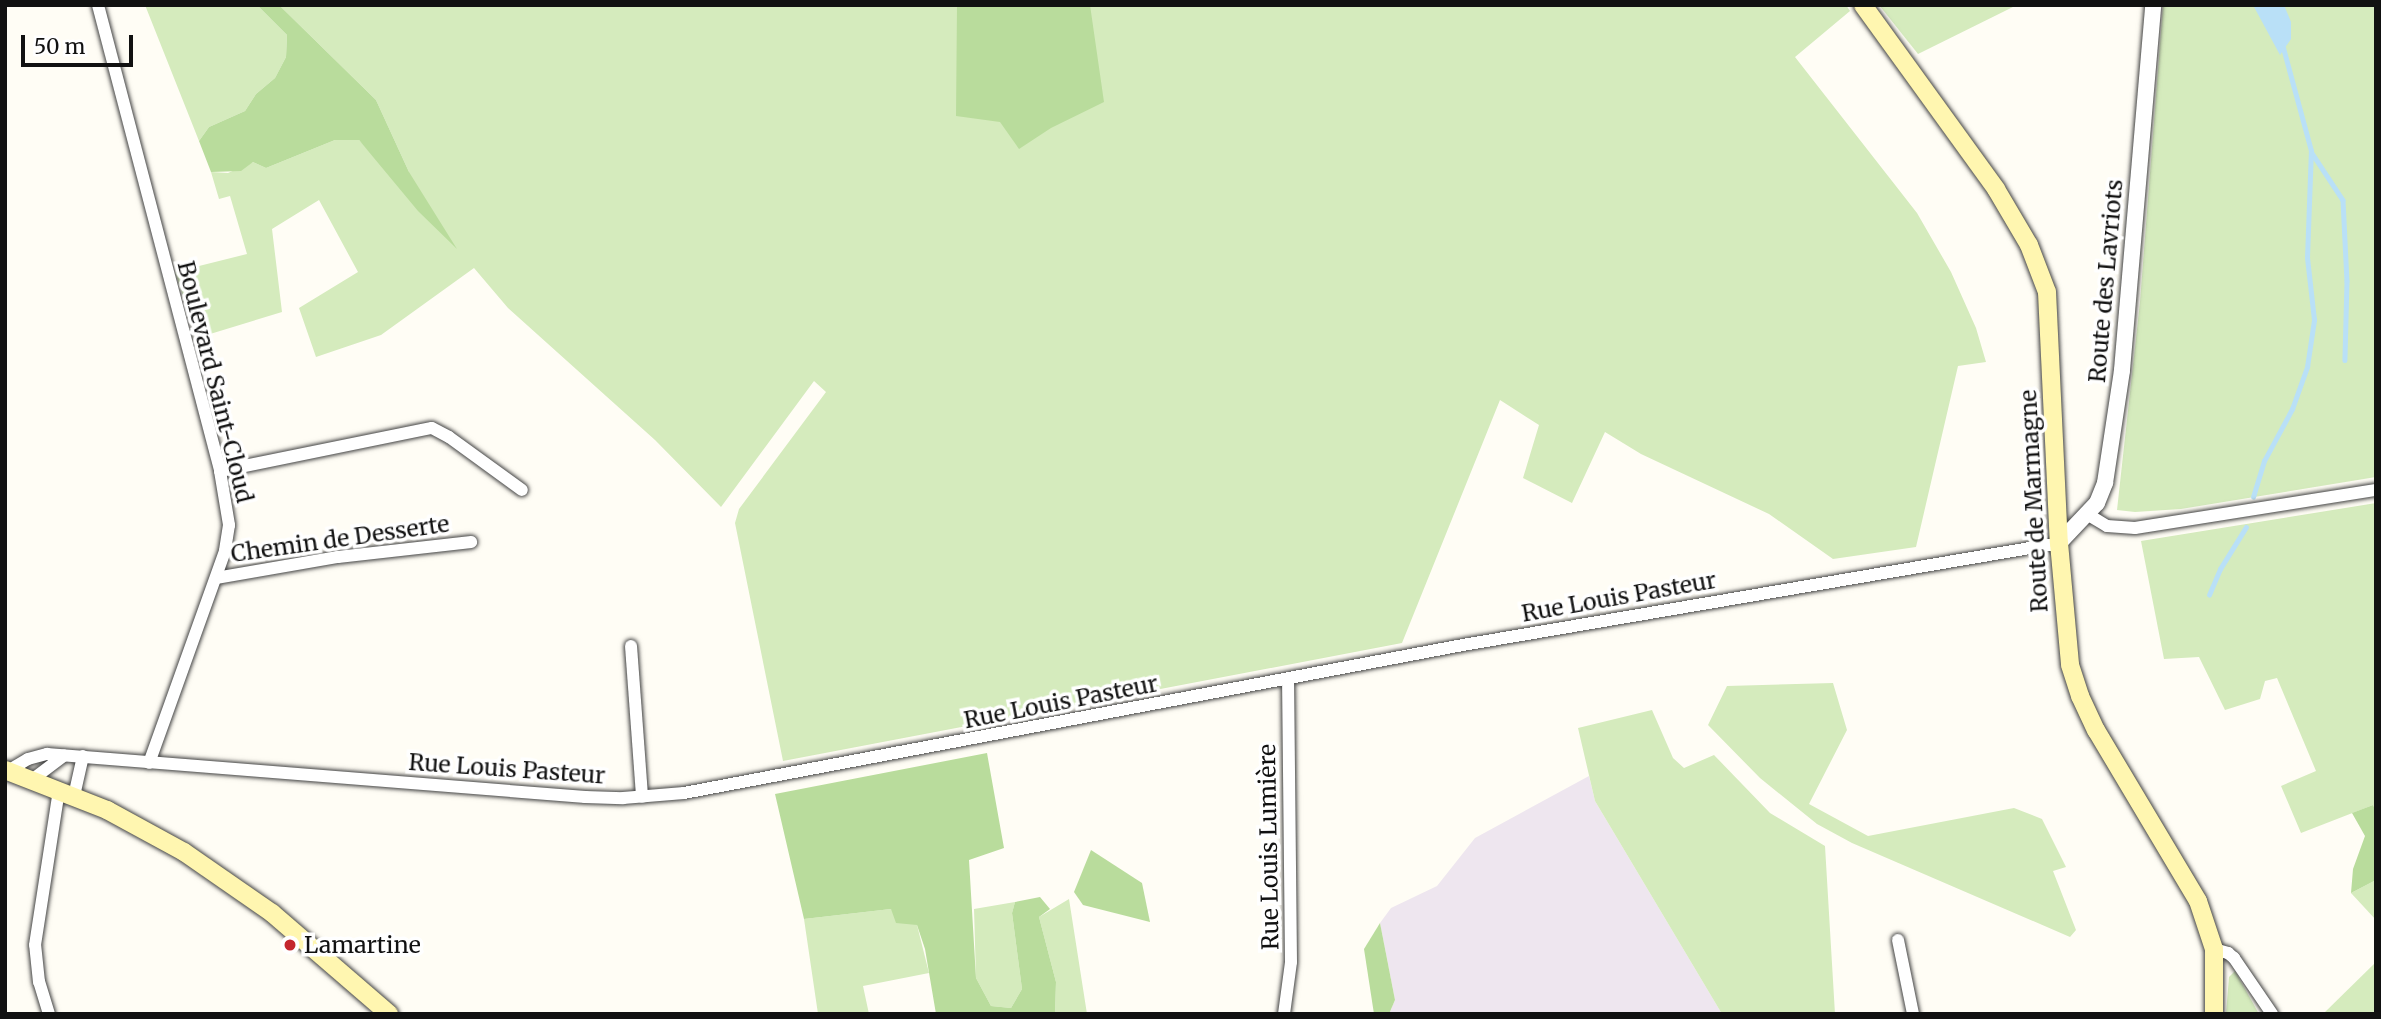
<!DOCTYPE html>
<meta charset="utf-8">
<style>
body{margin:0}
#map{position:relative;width:2381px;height:1019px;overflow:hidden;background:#fffdf5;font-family:Merriweather,serif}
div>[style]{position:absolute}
.industrial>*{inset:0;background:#eee6ef}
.green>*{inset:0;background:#d5ebbd}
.forest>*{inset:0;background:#b9dc9c}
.water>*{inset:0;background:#b9e0f7}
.stream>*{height:4.5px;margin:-2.25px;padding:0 2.25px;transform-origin:2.25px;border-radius:2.25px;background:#b9e0f7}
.roads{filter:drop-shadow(0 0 2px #444) drop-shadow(0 0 2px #444)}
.minor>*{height:12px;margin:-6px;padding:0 6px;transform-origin:6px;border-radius:6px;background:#fff}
.tertiary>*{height:16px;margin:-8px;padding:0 8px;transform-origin:8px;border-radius:8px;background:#fff}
.secondary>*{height:18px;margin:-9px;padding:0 9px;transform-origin:9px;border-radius:9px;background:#fff6b0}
.dots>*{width:19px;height:19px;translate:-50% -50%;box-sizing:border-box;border:4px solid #fff;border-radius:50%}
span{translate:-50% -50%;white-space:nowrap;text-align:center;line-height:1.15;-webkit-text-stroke:7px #fff;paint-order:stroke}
.street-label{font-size:23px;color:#111}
.poi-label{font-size:23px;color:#111}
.left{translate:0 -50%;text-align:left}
.frame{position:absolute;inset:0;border:7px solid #111;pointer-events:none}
.scale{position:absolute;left:21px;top:35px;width:112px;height:32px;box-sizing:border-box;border:4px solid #111;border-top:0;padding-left:9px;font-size:21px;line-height:24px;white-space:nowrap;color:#111;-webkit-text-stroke:5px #fff;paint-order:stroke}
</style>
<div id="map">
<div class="industrial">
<i style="clip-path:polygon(1589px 776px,1595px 801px,1722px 1014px,1389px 1014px,1395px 1000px,1380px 923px,1391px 908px,1437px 886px,1475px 838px)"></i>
</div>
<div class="green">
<i style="clip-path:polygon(145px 5px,257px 5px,287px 35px,286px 57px,275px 78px,256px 94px,245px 111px,209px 127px,199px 141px)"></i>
<i style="clip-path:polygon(279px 5px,1846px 5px,1850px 11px,1795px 57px,1917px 213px,1951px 272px,1976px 328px,1986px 362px,1958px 366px,1916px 547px,1833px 559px,1769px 514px,1641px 454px,1605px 432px,1572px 503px,1523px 478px,1539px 425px,1500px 400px,1402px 643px,783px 761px,735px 523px,739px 509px,826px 392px,814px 381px,721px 507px,655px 440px,508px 308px,474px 268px,381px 335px,316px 357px,299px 308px,358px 272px,319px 200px,272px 229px,282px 312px,197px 338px,175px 272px,247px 254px,230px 196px,219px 199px,211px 172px,228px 173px,253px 162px,266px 168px,335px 140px,359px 140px,384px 167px,409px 172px,376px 100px)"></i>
<i style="clip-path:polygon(1879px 5px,2017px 5px,1918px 54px)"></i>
<i style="clip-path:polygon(2163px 5px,2376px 5px,2376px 477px,2181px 509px,2135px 512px,2117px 510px,2140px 302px)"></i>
<i style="clip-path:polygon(2376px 503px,2376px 811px,2373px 805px,2301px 833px,2281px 786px,2316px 771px,2277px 678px,2265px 681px,2260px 699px,2225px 710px,2199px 657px,2164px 659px,2141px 541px)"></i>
<i style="clip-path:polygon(1833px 683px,1847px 730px,1809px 804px,1868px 836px,2014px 808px,2042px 819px,2066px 867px,2053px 871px,2076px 930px,2070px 937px,1852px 843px,1817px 824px,1760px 778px,1708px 725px,1727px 686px)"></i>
<i style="clip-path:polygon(1652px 710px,1673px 758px,1684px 768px,1714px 755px,1770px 813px,1825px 846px,1835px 1014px,1722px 1014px,1595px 801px,1578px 728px)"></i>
<i style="clip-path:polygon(2376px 880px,2376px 920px,2351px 893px)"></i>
<i style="clip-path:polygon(1069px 899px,1087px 1014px,1055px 1014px,1056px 982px,1039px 917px)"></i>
<i style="clip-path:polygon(1015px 902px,1012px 913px,1022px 989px,1011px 1008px,991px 1006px,976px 978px,974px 909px)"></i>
<i style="clip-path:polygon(891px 909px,917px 925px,929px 973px,863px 986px,869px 1014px,818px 1014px,804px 919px)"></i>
<i style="clip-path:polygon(2376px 962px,2376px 1014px,2323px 1014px)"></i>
<i style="clip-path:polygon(2235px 971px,2259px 1014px,2226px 1014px,2229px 977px)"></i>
</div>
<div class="forest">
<i style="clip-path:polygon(257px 5px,279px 5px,376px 100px,409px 172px,457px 249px,418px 211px,359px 140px,335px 140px,266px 168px,253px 162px,241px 171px,211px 172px,199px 141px,209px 127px,245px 111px,256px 94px,275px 78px,286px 57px,287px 35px)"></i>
<i style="clip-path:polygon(957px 5px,1090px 5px,1104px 102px,1051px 128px,1019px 149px,1000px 122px,956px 116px)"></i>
<i style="clip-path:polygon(987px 753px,1004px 848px,969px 860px,976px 978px,991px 1006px,1011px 1008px,1022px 989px,1012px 913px,1015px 902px,1040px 897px,1050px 909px,1039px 917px,1056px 982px,1055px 1014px,936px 1014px,925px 949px,917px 925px,896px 923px,891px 909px,804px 919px,775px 794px)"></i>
<i style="clip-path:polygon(2373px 805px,2376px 811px,2376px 880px,2351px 893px,2353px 869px,2365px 836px,2352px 813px)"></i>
<i style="clip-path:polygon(1091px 850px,1142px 883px,1150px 922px,1083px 905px,1074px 892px)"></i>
<i style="clip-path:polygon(1380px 923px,1395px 1000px,1389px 1014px,1374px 1014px,1364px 949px)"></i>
</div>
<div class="water">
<i style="clip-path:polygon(2253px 5px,2284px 5px,2291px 22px,2291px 39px,2280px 55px)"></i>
</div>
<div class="stream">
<i style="left:2312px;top:153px;width:56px;rotate:56.6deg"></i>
<i style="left:2343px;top:200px;width:81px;rotate:87.2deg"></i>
<i style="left:2347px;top:281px;width:79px;rotate:91.5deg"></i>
<i style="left:2253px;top:497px;width:38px;rotate:-73deg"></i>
<i style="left:2264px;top:461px;width:59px;rotate:-61.7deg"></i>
<i style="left:2292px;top:409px;width:45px;rotate:-70.3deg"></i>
<i style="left:2307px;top:367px;width:48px;rotate:-81.5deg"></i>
<i style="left:2314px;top:320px;width:62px;rotate:-96.4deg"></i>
<i style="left:2307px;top:258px;width:107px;rotate:-87.9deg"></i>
<i style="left:2311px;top:151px;width:107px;rotate:-105.2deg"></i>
<i style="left:2209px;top:595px;width:28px;rotate:-67deg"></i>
<i style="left:2220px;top:569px;width:49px;rotate:-58.2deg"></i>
</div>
<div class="roads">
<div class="minor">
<i style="left:98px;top:5px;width:482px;rotate:75.3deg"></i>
<i style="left:220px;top:471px;width:55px;rotate:80.5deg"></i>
<i style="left:229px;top:525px;width:26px;rotate:99deg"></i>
<i style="left:225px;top:551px;width:225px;rotate:109.7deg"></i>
<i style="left:220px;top:471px;width:216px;rotate:-11.5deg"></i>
<i style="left:432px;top:428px;width:19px;rotate:28deg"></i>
<i style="left:449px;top:437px;width:90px;rotate:36deg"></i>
<i style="left:2087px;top:514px;width:23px;rotate:31deg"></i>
<i style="left:2107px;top:526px;width:28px;rotate:4deg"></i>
<i style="left:2135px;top:528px;width:244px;rotate:-9deg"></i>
<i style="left:216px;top:578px;width:124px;rotate:-9.8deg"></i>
<i style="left:338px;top:557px;width:134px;rotate:-6.4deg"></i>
<i style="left:631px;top:646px;width:151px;rotate:85.8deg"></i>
<i style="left:8px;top:771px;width:23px;rotate:-31deg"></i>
<i style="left:28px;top:759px;width:20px;rotate:-15deg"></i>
<i style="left:47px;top:754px;width:540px;rotate:4.57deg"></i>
<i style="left:585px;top:797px;width:38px;rotate:2deg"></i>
<i style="left:623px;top:798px;width:61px;rotate:-4.7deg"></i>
<i style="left:684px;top:793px;width:793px;rotate:-10.76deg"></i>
<i style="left:1463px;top:645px;width:605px;rotate:-9.71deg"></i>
<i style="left:33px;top:779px;width:39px;rotate:-37deg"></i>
<i style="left:74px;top:796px;width:41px;rotate:-77.3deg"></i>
<i style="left:1898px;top:940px;width:76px;rotate:78.5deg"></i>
<i style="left:2214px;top:949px;width:15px;rotate:16deg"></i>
<i style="left:2228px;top:953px;width:8px;rotate:40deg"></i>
<i style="left:2234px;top:958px;width:68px;rotate:55.8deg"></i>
<i style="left:49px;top:1014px;width:34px;rotate:-107deg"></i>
<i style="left:39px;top:982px;width:37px;rotate:-96deg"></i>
<i style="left:35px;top:945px;width:157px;rotate:-81.2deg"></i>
<i style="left:1284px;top:1014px;width:52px;rotate:-82.3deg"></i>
<i style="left:1291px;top:962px;width:282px;rotate:-90.6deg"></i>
</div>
<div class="tertiary">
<i style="left:2059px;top:543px;width:55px;rotate:-46.5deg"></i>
<i style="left:2097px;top:503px;width:22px;rotate:-68deg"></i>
<i style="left:2105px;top:483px;width:114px;rotate:-81.4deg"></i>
<i style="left:2122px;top:370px;width:366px;rotate:-85.1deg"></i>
</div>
<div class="secondary">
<i style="left:1863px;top:5px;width:227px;rotate:54.1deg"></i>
<i style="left:1996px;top:189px;width:65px;rotate:59.5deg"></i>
<i style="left:2029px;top:245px;width:50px;rotate:69deg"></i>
<i style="left:2047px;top:292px;width:251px;rotate:87.3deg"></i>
<i style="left:2059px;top:543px;width:122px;rotate:84.8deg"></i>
<i style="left:2070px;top:665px;width:33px;rotate:72deg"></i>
<i style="left:2080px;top:696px;width:38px;rotate:65deg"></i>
<i style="left:2096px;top:730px;width:199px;rotate:59.2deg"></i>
<i style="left:2198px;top:901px;width:51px;rotate:71.6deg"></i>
<i style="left:2214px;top:949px;width:65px;rotate:90deg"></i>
<i style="left:5px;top:770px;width:110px;rotate:21.4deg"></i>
<i style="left:107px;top:810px;width:88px;rotate:28.6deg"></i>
<i style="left:184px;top:852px;width:107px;rotate:34.7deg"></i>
<i style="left:272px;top:913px;width:155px;rotate:40.8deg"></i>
</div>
</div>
<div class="dots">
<i style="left:290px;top:945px;background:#c4262e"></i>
</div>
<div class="street-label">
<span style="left:2106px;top:281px;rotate:-85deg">Route des Lavriots</span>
<span style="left:215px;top:382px;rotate:76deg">Boulevard Saint-Cloud</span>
<span style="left:2034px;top:501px;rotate:-93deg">Route de Marmagne</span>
<span style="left:340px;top:539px;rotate:-8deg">Chemin de Desserte</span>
<span style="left:1619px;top:597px;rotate:-10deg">Rue Louis Pasteur</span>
<span style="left:1061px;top:702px;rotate:-11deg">Rue Louis Pasteur</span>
<span style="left:507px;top:769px;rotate:4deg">Rue Louis Pasteur</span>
<span style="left:1269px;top:847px;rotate:-91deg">Rue Louis Lumière</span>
</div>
<div class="poi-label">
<span class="left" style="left:304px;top:945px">Lamartine</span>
</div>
<div class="frame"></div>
<div class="scale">50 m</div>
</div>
